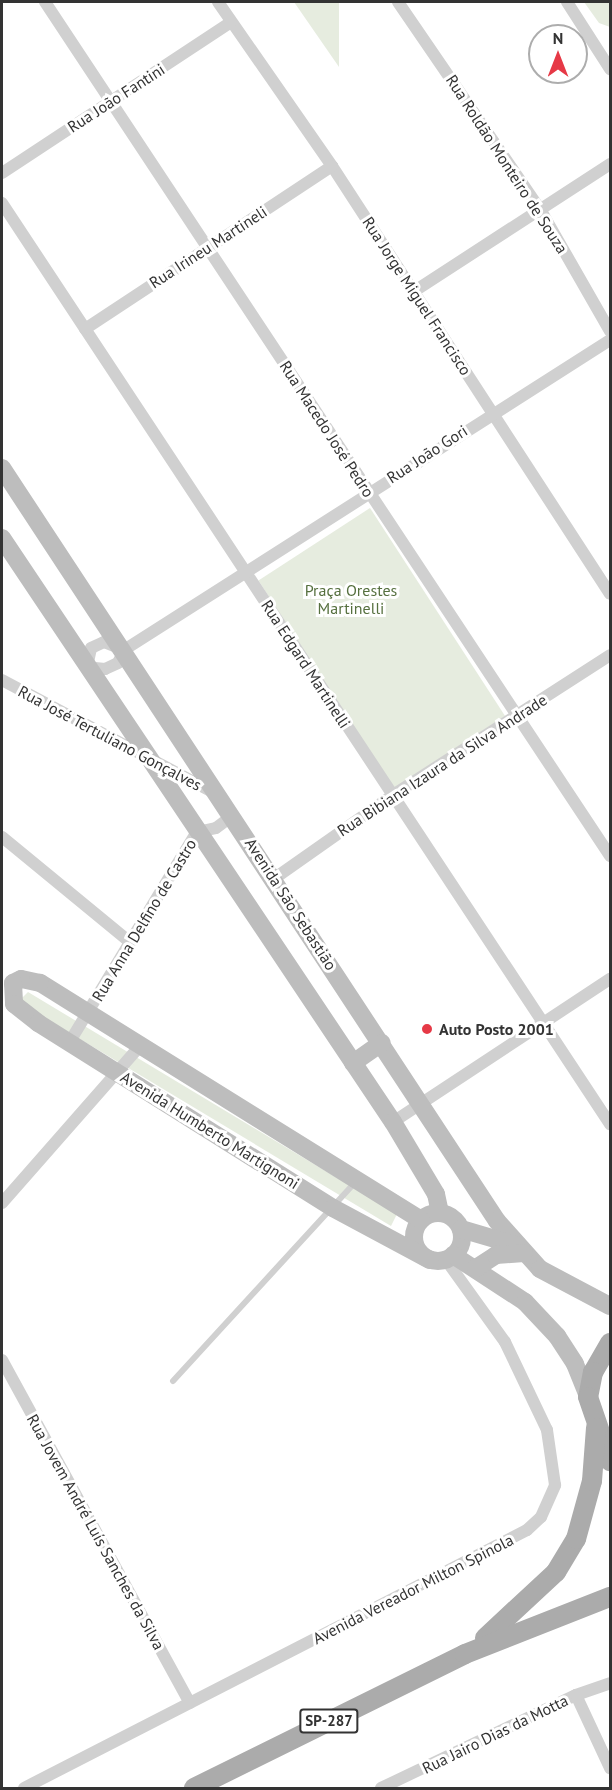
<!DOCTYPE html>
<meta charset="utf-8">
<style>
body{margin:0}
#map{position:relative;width:612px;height:1790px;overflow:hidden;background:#fff;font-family:"PT Sans",sans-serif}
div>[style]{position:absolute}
.green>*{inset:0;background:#e6ecdf;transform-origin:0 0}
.lane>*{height:6px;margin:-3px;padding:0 3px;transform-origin:3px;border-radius:3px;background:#d0d0d0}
.street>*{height:12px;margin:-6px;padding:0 6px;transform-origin:6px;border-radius:6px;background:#d0d0d0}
.secondary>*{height:18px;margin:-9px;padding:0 9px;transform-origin:9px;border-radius:9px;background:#bdbdbd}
.secondary>.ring{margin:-9px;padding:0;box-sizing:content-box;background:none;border:18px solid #bdbdbd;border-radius:50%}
.primary>*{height:20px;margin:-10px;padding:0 10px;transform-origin:10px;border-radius:10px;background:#ababab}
.dots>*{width:16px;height:16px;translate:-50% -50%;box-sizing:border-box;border:3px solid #fff;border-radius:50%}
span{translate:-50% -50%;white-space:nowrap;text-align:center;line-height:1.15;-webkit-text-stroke:6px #fff;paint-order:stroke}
.shield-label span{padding:2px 4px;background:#fff;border:2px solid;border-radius:4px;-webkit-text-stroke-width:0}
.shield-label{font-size:15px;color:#333;font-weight:700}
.street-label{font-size:16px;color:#333}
.park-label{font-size:16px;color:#56703f}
.poi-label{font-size:16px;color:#333;font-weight:700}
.left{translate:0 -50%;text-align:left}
.frame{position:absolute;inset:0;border:3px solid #333;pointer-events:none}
.north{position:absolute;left:528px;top:24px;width:60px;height:60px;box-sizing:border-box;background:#fff;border:2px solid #adadad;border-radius:50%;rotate:0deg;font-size:16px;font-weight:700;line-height:24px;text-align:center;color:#333}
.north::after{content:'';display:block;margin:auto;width:21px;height:27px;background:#e63946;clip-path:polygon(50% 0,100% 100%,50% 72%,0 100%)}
</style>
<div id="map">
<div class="green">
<i style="clip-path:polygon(294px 2px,339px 2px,339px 67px)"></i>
<i style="clip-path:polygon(584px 2px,610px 2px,610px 27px,599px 23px)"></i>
<i style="left:370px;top:508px;width:248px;height:133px;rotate:57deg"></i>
<i style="clip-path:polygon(28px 992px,397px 1214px,391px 1226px,25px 1006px,21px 999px)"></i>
</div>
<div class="lane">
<i style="left:173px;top:1381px;width:271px;rotate:-47.5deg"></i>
</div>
<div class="street">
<i style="left:45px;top:2px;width:1024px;rotate:56.51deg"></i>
<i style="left:218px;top:2px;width:200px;rotate:55.2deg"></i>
<i style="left:332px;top:166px;width:510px;rotate:56.99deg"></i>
<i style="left:398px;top:2px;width:251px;rotate:55.6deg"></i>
<i style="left:540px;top:209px;width:141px;rotate:60.2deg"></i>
<i style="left:567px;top:2px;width:80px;rotate:57.3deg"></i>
<i style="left:2px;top:173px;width:274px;rotate:-33.4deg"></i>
<i style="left:2px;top:203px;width:1104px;rotate:56.57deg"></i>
<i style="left:413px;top:292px;width:235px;rotate:-33deg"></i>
<i style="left:85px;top:329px;width:296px;rotate:-33.4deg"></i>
<i style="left:104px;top:642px;width:22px;rotate:22deg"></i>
<i style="left:124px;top:650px;width:14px;rotate:115deg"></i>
<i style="left:118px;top:663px;width:14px;rotate:155deg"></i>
<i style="left:105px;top:669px;width:18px;rotate:-174deg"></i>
<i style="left:87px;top:667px;width:19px;rotate:-78deg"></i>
<i style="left:91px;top:648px;width:14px;rotate:-25deg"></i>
<i style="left:124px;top:650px;width:576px;rotate:-32.53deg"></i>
<i style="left:2px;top:680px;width:239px;rotate:28deg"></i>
<i style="left:2px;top:837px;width:166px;rotate:39.4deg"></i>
<i style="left:275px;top:878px;width:144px;rotate:-35.1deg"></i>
<i style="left:393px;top:795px;width:258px;rotate:-32.8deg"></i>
<i style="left:69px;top:1043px;width:247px;rotate:-58.8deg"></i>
<i style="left:197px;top:832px;width:19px;rotate:-12deg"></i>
<i style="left:216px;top:828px;width:21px;rotate:-37deg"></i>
<i style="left:393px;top:1122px;width:260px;rotate:-33.4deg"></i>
<i style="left:2px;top:1203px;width:208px;rotate:-48.7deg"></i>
<i style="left:2px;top:1360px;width:391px;rotate:61.3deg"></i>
<i style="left:576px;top:1695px;width:81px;rotate:65deg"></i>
<i style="left:24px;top:1788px;width:565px;rotate:-27.15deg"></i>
<i style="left:527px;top:1530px;width:19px;rotate:-43deg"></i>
<i style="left:541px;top:1517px;width:35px;rotate:-66deg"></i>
<i style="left:555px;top:1485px;width:56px;rotate:-98.3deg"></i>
<i style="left:547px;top:1430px;width:98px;rotate:-115.5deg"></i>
<i style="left:505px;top:1342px;width:101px;rotate:-125.7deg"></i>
<i style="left:381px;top:1788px;width:216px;rotate:-25.5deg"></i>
<i style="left:576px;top:1695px;width:36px;rotate:-19deg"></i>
</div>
<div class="secondary">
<i style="left:2px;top:468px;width:901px;rotate:56.68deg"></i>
<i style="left:497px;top:1221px;width:64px;rotate:48.1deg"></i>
<i style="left:540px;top:1269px;width:79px;rotate:27.9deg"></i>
<i style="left:2px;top:538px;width:703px;rotate:56.2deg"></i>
<i style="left:393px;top:1122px;width:84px;rotate:59.2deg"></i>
<i style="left:436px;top:1194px;width:19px;rotate:78deg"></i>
<i style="left:353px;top:1063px;width:35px;rotate:-35deg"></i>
<i class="ring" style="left:414px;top:1213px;width:30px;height:30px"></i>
<i style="left:421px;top:1220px;width:449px;rotate:-148.1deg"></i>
<i style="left:40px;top:983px;width:19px;rotate:-168deg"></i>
<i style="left:21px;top:979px;width:9px;rotate:153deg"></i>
<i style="left:13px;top:983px;width:21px;rotate:87deg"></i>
<i style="left:14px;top:1004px;width:31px;rotate:38deg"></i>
<i style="left:38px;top:1023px;width:348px;rotate:32.1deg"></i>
<i style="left:333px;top:1208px;width:110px;rotate:28.2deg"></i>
<i style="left:461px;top:1229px;width:60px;rotate:16.3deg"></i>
<i style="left:453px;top:1255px;width:86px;rotate:33.1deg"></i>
<i style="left:525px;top:1302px;width:47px;rotate:46.7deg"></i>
<i style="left:557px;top:1336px;width:33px;rotate:57deg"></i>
<i style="left:575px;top:1364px;width:35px;rotate:68deg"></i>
<i style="left:476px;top:1268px;width:24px;rotate:-33deg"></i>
<i style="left:496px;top:1255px;width:28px;rotate:-4deg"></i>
</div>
<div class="primary">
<i style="left:610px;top:1343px;width:34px;rotate:120deg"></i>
<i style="left:593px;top:1372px;width:25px;rotate:101deg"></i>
<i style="left:588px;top:1397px;width:68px;rotate:71deg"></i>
<i style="left:485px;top:1638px;width:97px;rotate:-42.9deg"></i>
<i style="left:556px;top:1572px;width:39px;rotate:-59deg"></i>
<i style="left:576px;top:1539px;width:60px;rotate:-74.6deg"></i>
<i style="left:592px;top:1481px;width:53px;rotate:-85.7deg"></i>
<i style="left:194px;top:1788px;width:302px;rotate:-26.3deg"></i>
<i style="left:465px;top:1654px;width:156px;rotate:-21.5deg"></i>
</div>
<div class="dots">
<i style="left:427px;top:1029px;background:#e63946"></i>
</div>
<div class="shield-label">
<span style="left:329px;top:1721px">SP-287</span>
</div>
<div class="street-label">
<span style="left:116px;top:98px;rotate:-33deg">Rua João Fantini</span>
<span style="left:507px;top:164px;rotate:57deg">Rua Roldão Monteiro de Souza</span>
<span style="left:208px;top:247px;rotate:-33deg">Rua Irineu Martineli</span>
<span style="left:417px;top:296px;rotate:57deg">Rua Jorge Miguel Francisco</span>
<span style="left:327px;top:429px;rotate:57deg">Rua Macedo José Pedro</span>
<span style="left:427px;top:454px;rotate:-33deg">Rua João Gori</span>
<span style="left:306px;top:664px;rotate:57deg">Rua Edgard Martinelli</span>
<span style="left:110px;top:738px;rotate:28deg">Rua José Tertuliano Gonçalves</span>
<span style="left:442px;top:765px;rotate:-33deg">Rua Bibiana Izaura da Silva Andrade</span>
<span style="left:291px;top:904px;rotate:57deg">Avenida São Sebastião</span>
<span style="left:144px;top:920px;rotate:-59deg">Rua Anna Delfino de Castro</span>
<span style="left:210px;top:1130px;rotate:32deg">Avenida Humberto Martignoni</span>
<span style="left:96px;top:1532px;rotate:61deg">Rua Jovem André Luís Sanches da Silva</span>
<span style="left:413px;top:1589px;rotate:-27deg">Avenida Vereador Milton Spinola</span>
<span style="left:495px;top:1734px;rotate:-26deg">Rua Jairo Dias da Motta</span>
</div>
<div class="park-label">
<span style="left:351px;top:599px">Praça Orestes<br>Martinelli</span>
</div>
<div class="poi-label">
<span class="left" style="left:439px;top:1029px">Auto Posto 2001</span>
</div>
<div class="frame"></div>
<div class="north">N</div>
</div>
